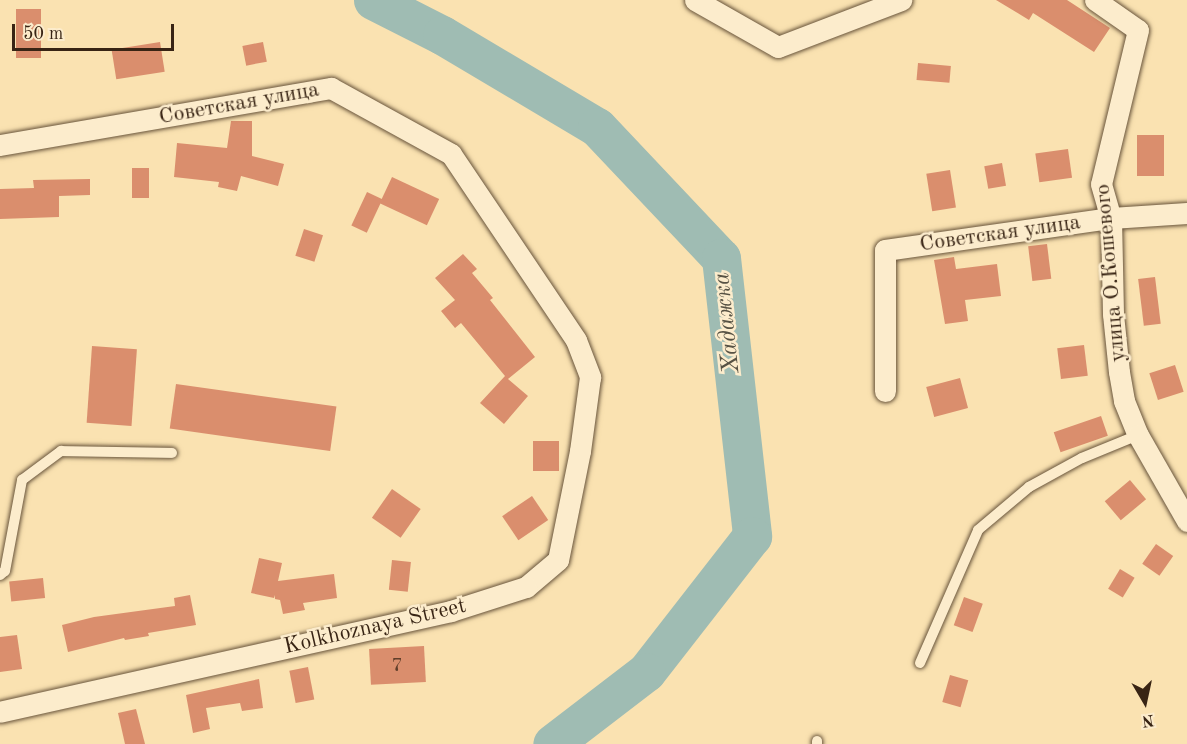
<!DOCTYPE html>
<meta charset="utf-8">
<style>
body{margin:0}
#map{position:relative;width:1187px;height:744px;overflow:hidden;background:#fae2b1;font-family:"Old Standard TT",serif}
div>[style]{position:absolute}
.river>*{height:39px;margin:-19.5px;padding:0 19.5px;transform-origin:19.5px;border-radius:19.5px;background:#9fbcb3}
.building>*{inset:0;background:#da8e6d;transform-origin:0 0}
.roads{filter:drop-shadow(0 0 2px #68543b) drop-shadow(0 0 2px #68543b)}
.lane>*{height:10px;margin:-5px;padding:0 5px;transform-origin:5px;border-radius:5px;background:#fceccc}
.street>*{height:21px;margin:-10.5px;padding:0 10.5px;transform-origin:10.5px;border-radius:10.5px;background:#fceccc}
span{translate:-50% -50%;white-space:nowrap;text-align:center;line-height:1.15;-webkit-text-stroke:5px #fceccc;paint-order:stroke}
.number-label{font-size:20px;color:#603e2a}
.number-label span{-webkit-text-stroke-width:0}
.street-label{font-size:22px;color:#382414}
.water-label{font-size:24px;color:#575244;font-style:italic}
.north{position:absolute;left:1115px;top:672px;width:60px;height:60px;-webkit-text-stroke:4px #fceccc;paint-order:stroke;rotate:171deg;font-size:16px;font-weight:700;line-height:24px;text-align:center;color:#382414}
.north::after{content:'';display:block;margin:auto;width:21px;height:27px;background:#382414;clip-path:polygon(50% 0,100% 100%,50% 72%,0 100%)}
.scale{position:absolute;left:12px;top:24px;width:162px;height:27px;box-sizing:border-box;border:3px solid #382414;border-top:0;padding-left:8px;font-size:18px;line-height:21px;white-space:nowrap;color:#382414;-webkit-text-stroke:4px #fceccc;paint-order:stroke}
</style>
<div id="map">
<div class="river">
<i style="left:373px;top:0;width:77px;rotate:26.9deg"></i>
<i style="left:442px;top:35px;width:180px;rotate:30.7deg"></i>
<i style="left:597px;top:127px;width:180px;rotate:46.6deg"></i>
<i style="left:721px;top:258px;width:280px;rotate:83.6deg"></i>
<i style="left:752px;top:536px;width:172px;rotate:127.9deg"></i>
<i style="left:646px;top:672px;width:118px;rotate:142.5deg"></i>
</div>
<div class="building">
<i style="clip-path:polygon(996px 0,1067px 0,1110px 28px,1094px 52px,1033px 13px,1029px 20px)"></i>
<i style="left:16px;top:9px;width:25px;height:49px"></i>
<i style="left:160px;top:42px;width:30px;height:49px;rotate:81deg"></i>
<i style="left:263px;top:42px;width:20px;height:21px;rotate:79deg"></i>
<i style="left:918px;top:63px;width:33px;height:17px;rotate:5deg"></i>
<i style="clip-path:polygon(231px 121px,252px 121px,252px 156px,284px 164px,278px 186px,241px 176px,237px 191px,218px 187px,219px 182px,174px 177px,177px 143px,227px 148px)"></i>
<i style="left:1137px;top:135px;width:27px;height:41px"></i>
<i style="left:1068px;top:149px;width:29px;height:33px;rotate:82deg"></i>
<i style="left:1002px;top:163px;width:23px;height:18px;rotate:80deg"></i>
<i style="left:132px;top:168px;width:17px;height:30px"></i>
<i style="left:950px;top:170px;width:38px;height:24px;rotate:81deg"></i>
<i style="left:392px;top:177px;width:52px;height:29px;rotate:25deg"></i>
<i style="clip-path:polygon(90px 179px,90px 195px,59px 196px,59px 217px,0 219px,0 189px,34px 188px,33px 180px)"></i>
<i style="left:367px;top:192px;width:17px;height:37px;rotate:25deg"></i>
<i style="left:304px;top:229px;width:20px;height:28px;rotate:18deg"></i>
<i style="left:1047px;top:244px;width:35px;height:19px;rotate:83deg"></i>
<i style="clip-path:polygon(463px 254px,477px 269px,472px 273px,493px 298px,490px 300px,535px 357px,508px 379px,528px 396px,504px 424px,480px 403px,505px 376px,461px 323px,455px 328px,441px 311px,455px 300px,435px 278px)"></i>
<i style="clip-path:polygon(954px 257px,956px 269px,997px 264px,1001px 296px,965px 300px,968px 321px,945px 324px,934px 260px)"></i>
<i style="left:1155px;top:277px;width:47px;height:17px;rotate:83deg"></i>
<i style="left:1084px;top:345px;width:31px;height:27px;rotate:83deg"></i>
<i style="left:92px;top:346px;width:45px;height:77px;rotate:4deg"></i>
<i style="left:1175px;top:365px;width:28px;height:27px;rotate:72deg"></i>
<i style="left:960px;top:378px;width:31px;height:35px;rotate:75deg"></i>
<i style="left:176px;top:384px;width:162px;height:45px;rotate:8deg"></i>
<i style="left:1101px;top:416px;width:21px;height:50px;rotate:71deg"></i>
<i style="left:533px;top:441px;width:26px;height:30px"></i>
<i style="left:1130px;top:480px;width:25px;height:33px;rotate:50deg"></i>
<i style="left:392px;top:489px;width:35px;height:35px;rotate:35deg"></i>
<i style="left:532px;top:496px;width:29px;height:36px;rotate:56deg"></i>
<i style="left:1156px;top:544px;width:21px;height:24px;rotate:35deg"></i>
<i style="clip-path:polygon(259px 558px,282px 563px,278px 581px,334px 574px,337px 598px,303px 603px,305px 610px,283px 614px,280px 600px,275px 599px,275px 595px,274px 598px,251px 593px)"></i>
<i style="left:392px;top:560px;width:19px;height:30px;rotate:6deg"></i>
<i style="left:1120px;top:569px;width:17px;height:23px;rotate:31deg"></i>
<i style="left:43px;top:578px;width:20px;height:34px;rotate:84deg"></i>
<i style="clip-path:polygon(190px 595px,196px 625px,148px 633px,149px 636px,125px 640px,124px 638px,68px 652px,62px 625px,94px 617px,175px 606px,174px 598px)"></i>
<i style="left:964px;top:597px;width:20px;height:30px;rotate:20deg"></i>
<i style="clip-path:polygon(17px 635px,22px 669px,0 672px,0 637px)"></i>
<i style="left:424px;top:646px;width:36px;height:55px;rotate:87deg"></i>
<i style="left:308px;top:667px;width:33px;height:19px;rotate:79deg"></i>
<i style="left:950px;top:675px;width:19px;height:28px;rotate:16deg"></i>
<i style="clip-path:polygon(259px 679px,263px 708px,242px 711px,240px 703px,206px 708px,210px 729px,193px 733px,186px 695px)"></i>
<i style="clip-path:polygon(136px 709px,145px 744px,125px 744px,118px 713px)"></i>
</div>
<div class="roads">
<div class="lane">
<i style="left:0;top:575px;width:6px;rotate:-39deg"></i>
<i style="left:5px;top:571px;width:93px;rotate:-79.4deg"></i>
<i style="left:22px;top:480px;width:49px;rotate:-36.6deg"></i>
<i style="left:61px;top:451px;width:111px;rotate:1deg"></i>
<i style="left:920px;top:663px;width:145px;rotate:-66.4deg"></i>
<i style="left:978px;top:530px;width:67px;rotate:-40.1deg"></i>
<i style="left:1029px;top:487px;width:60px;rotate:-28.7deg"></i>
<i style="left:1082px;top:458px;width:61px;rotate:-22.3deg"></i>
<i style="left:817px;top:741px;width:3px;rotate:90deg"></i>
</div>
<div class="street">
<i style="left:695px;top:0;width:95px;rotate:29.5deg"></i>
<i style="left:778px;top:47px;width:132px;rotate:-20.9deg"></i>
<i style="left:1095px;top:0;width:52px;rotate:34.9deg"></i>
<i style="left:1138px;top:30px;width:158px;rotate:103.5deg"></i>
<i style="left:1101px;top:184px;width:35px;rotate:74deg"></i>
<i style="left:1111px;top:218px;width:96px;rotate:88.8deg"></i>
<i style="left:1113px;top:314px;width:58px;rotate:84.1deg"></i>
<i style="left:1119px;top:372px;width:29px;rotate:80deg"></i>
<i style="left:1124px;top:401px;width:37px;rotate:68deg"></i>
<i style="left:1138px;top:435px;width:99px;rotate:60.3deg"></i>
<i style="left:0;top:145px;width:336px;rotate:-9.8deg"></i>
<i style="left:331px;top:88px;width:137px;rotate:28.8deg"></i>
<i style="left:451px;top:154px;width:224px;rotate:56.1deg"></i>
<i style="left:576px;top:340px;width:40px;rotate:69deg"></i>
<i style="left:590px;top:377px;width:75px;rotate:97.7deg"></i>
<i style="left:580px;top:451px;width:111px;rotate:101.4deg"></i>
<i style="left:558px;top:560px;width:42px;rotate:139.8deg"></i>
<i style="left:526px;top:587px;width:79px;rotate:162.3deg"></i>
<i style="left:451px;top:611px;width:462px;rotate:167.4deg"></i>
<i style="left:885px;top:391px;width:141px;rotate:-90deg"></i>
<i style="left:885px;top:250px;width:228px;rotate:-8.1deg"></i>
<i style="left:1111px;top:218px;width:76px;rotate:-3.8deg"></i>
</div>
</div>
<div class="number-label">
<span style="left:397px;top:666px">7</span>
</div>
<div class="street-label">
<span style="left:239px;top:104px;rotate:-10deg">Советская улица</span>
<span style="left:1000px;top:234px;rotate:-8deg">Советская улица</span>
<span style="left:1111px;top:273px;rotate:-95deg">улица О.Кошевого</span>
<span style="left:375px;top:627px;rotate:-13deg">Kolkhoznaya Street</span>
</div>
<div class="water-label">
<span style="left:728px;top:323px;rotate:-96deg">Хадажка</span>
</div>
<div class="north">N</div>
<div class="scale">50 m</div>
</div>
